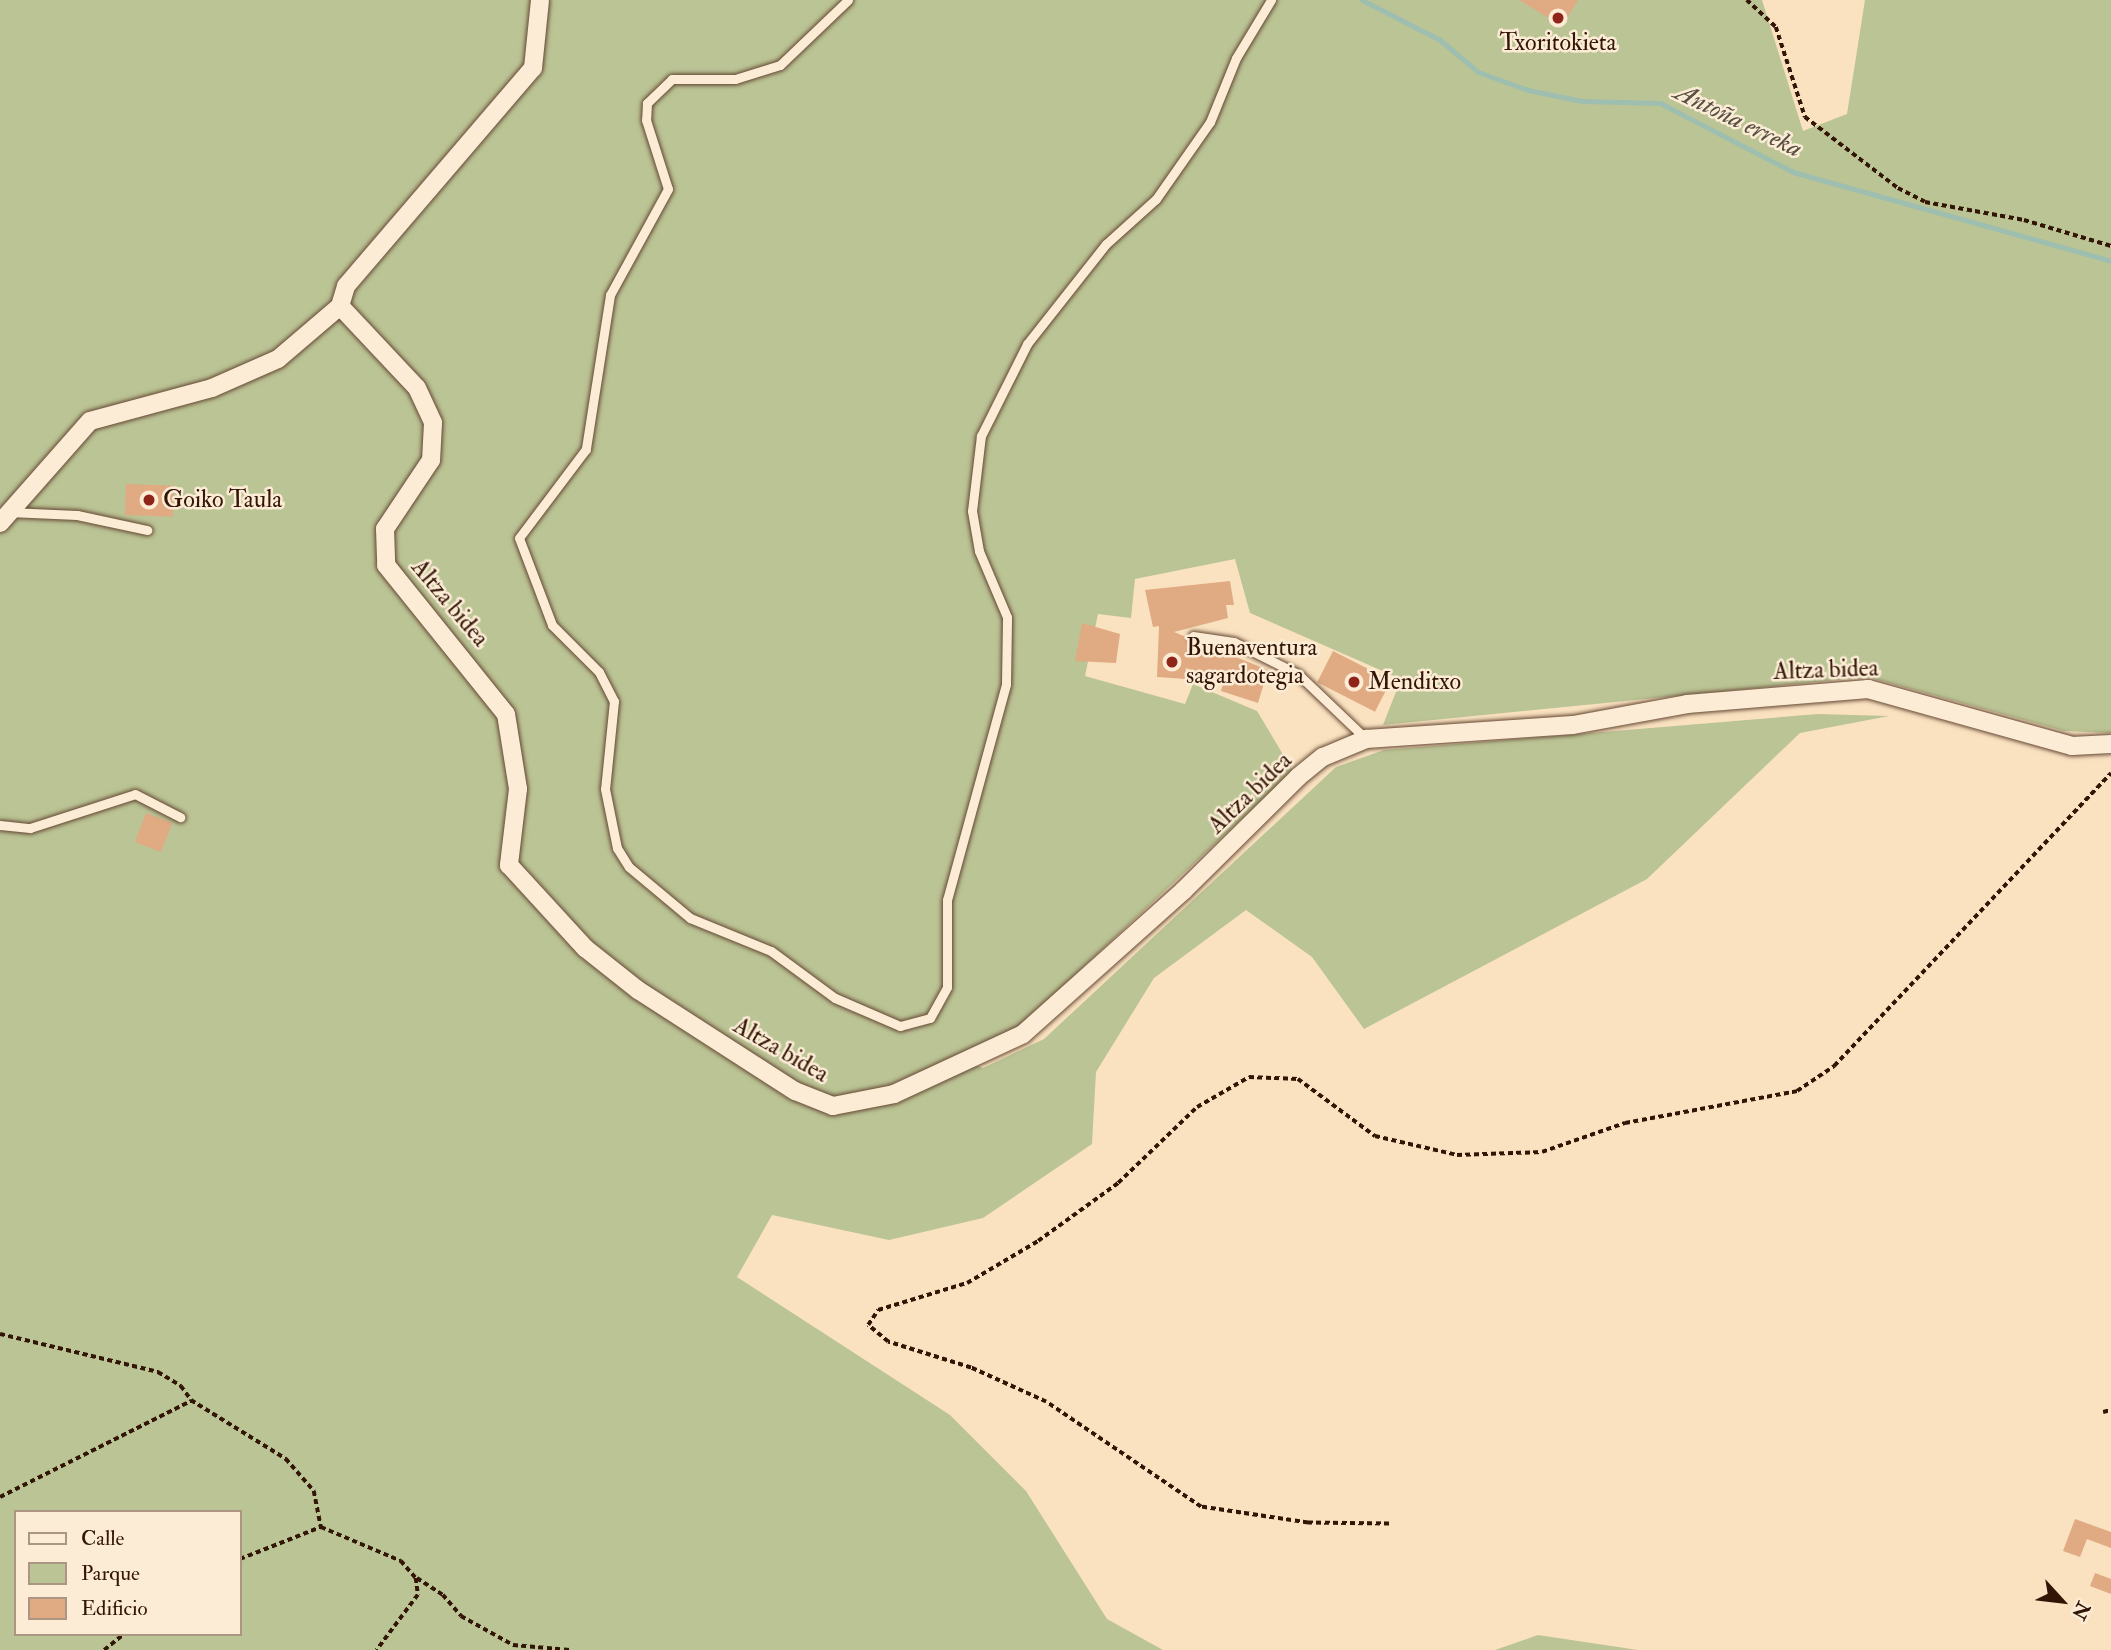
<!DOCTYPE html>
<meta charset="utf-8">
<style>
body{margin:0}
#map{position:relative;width:2111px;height:1650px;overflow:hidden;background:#fae2c0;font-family:"IM FELL Double Pica",serif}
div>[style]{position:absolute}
.green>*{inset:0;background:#bbc495}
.stream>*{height:5px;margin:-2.5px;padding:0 2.5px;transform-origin:2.5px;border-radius:2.5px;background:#9ebeb0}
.building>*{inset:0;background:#e0aa83;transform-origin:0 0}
.path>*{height:3.5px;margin-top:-1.75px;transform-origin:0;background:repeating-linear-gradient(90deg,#331506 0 5px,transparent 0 8.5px)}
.roads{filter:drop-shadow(0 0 2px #654834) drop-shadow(0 0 2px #654834)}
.service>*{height:9px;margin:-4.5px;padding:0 4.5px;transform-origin:4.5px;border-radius:4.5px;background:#fcecd6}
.minor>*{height:18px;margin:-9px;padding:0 9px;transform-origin:9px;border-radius:9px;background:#fcecd6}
.dots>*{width:19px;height:19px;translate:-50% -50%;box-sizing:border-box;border:4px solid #fcecd6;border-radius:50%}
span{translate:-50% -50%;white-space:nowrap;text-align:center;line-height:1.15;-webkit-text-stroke:5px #fcecd6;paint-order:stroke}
.poi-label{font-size:24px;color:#331506}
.left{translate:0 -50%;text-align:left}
.street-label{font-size:24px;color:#331506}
.water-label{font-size:26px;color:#585042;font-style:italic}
.legend{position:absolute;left:14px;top:1510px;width:228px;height:126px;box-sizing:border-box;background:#fcecd6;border:2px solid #ac9683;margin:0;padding:9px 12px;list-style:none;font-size:21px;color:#331506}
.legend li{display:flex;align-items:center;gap:14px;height:35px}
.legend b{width:35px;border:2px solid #ac9683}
.north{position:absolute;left:2027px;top:1566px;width:70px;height:70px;-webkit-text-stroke:5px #fcecd6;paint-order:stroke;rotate:117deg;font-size:19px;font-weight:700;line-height:28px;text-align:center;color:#331506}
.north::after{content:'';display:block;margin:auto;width:24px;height:32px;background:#331506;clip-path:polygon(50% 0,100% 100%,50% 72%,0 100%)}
</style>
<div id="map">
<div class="green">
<i style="clip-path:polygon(evenodd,0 0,1762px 0,1803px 131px,1847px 114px,1865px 0,2111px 0,2111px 733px,2064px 731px,1867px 677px,1383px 725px,1401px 679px,1250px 613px,1235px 559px,1135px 579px,1131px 618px,1098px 614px,1085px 676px,1185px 704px,1193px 684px,1257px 711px,1293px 771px,1019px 1027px,959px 1058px,983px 1068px,1044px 1039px,1336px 767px,1384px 750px,1818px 714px,1889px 716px,1800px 733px,1647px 879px,1364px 1029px,1312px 957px,1246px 910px,1154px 978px,1096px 1072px,1092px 1144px,983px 1218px,889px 1240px,772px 1215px,737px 1277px,950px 1415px,1026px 1491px,1107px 1619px,1163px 1650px,0 1650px,0 0,16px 1512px,240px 1512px,240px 1634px,16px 1634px,16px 1512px)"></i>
<i style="clip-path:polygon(1538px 1635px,1638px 1650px,1495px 1650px)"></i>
</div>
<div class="stream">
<i style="left:1362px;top:0;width:88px;rotate:27.1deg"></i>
<i style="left:1440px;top:40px;width:50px;rotate:40.1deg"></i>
<i style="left:1478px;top:72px;width:53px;rotate:19.8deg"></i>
<i style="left:1528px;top:90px;width:55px;rotate:11.5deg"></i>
<i style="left:1582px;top:101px;width:78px;rotate:1.5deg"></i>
<i style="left:1660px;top:103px;width:150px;rotate:27.4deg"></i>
<i style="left:1793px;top:172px;width:330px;rotate:15.6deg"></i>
</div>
<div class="building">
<i style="clip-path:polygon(1519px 0,1578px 0,1562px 26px)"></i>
<i style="left:126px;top:484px;width:48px;height:31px;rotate:2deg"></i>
<i style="clip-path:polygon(1230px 581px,1234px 605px,1226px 605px,1228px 618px,1174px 632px,1268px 670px,1258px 703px,1221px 691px,1223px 684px,1186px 668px,1185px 679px,1157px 677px,1159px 626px,1153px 627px,1145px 590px)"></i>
<i style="clip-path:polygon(1082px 623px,1120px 634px,1116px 663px,1075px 661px)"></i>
<i style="left:1333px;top:651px;width:65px;height:35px;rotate:27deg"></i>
<i style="left:146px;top:813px;width:28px;height:31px;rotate:21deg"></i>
<i style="clip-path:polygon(2075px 1519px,2111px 1532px,2111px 1548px,2087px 1539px,2080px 1557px,2063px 1551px)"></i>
<i style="clip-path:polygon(2095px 1573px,2111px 1579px,2111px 1594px,2090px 1586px)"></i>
</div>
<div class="path">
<i style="left:1747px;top:0;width:40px;rotate:43deg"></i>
<i style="left:1776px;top:27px;width:95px;rotate:72.1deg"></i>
<i style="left:1805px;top:117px;width:117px;rotate:37.4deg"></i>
<i style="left:1898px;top:188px;width:30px;rotate:27deg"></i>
<i style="left:1925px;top:202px;width:101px;rotate:10.3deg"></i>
<i style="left:2024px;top:220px;width:91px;rotate:16.6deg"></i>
<i style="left:0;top:1334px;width:163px;rotate:13.5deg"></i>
<i style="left:158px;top:1372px;width:27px;rotate:31deg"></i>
<i style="left:181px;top:1386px;width:17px;rotate:54deg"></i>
<i style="left:191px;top:1400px;width:112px;rotate:31.8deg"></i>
<i style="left:286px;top:1459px;width:43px;rotate:48.8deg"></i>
<i style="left:314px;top:1491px;width:37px;rotate:79deg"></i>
<i style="left:2103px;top:1412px;width:8px;rotate:-14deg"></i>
<i style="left:0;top:1497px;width:214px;rotate:-26.7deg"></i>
<i style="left:1389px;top:1524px;width:81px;rotate:-179.3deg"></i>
<i style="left:1308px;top:1523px;width:108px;rotate:-171.5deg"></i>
<i style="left:1201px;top:1507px;width:187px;rotate:-145.9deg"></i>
<i style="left:1046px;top:1402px;width:82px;rotate:-155.6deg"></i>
<i style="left:971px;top:1368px;width:87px;rotate:-162.6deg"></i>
<i style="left:888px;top:1342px;width:26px;rotate:-140deg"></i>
<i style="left:868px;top:1325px;width:18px;rotate:-56deg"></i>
<i style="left:878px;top:1310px;width:93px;rotate:-16.9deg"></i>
<i style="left:967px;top:1283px;width:82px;rotate:-30.6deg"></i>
<i style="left:1038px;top:1241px;width:99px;rotate:-35.9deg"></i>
<i style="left:1118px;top:1183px;width:110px;rotate:-43.9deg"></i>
<i style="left:1197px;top:1107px;width:60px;rotate:-30deg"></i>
<i style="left:1249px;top:1077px;width:49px;rotate:2.3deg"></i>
<i style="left:1298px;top:1079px;width:96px;rotate:36.5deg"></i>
<i style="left:1375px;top:1136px;width:84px;rotate:13deg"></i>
<i style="left:1457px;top:1155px;width:85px;rotate:-2deg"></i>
<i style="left:1542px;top:1152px;width:88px;rotate:-19.3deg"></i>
<i style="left:1625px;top:1123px;width:175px;rotate:-10.5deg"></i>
<i style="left:1797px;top:1091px;width:45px;rotate:-34deg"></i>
<i style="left:1834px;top:1066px;width:403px;rotate:-46.6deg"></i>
<i style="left:240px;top:1559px;width:87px;rotate:-21.6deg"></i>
<i style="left:321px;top:1527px;width:87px;rotate:23deg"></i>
<i style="left:401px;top:1561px;width:23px;rotate:49deg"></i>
<i style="left:416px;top:1578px;width:17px;rotate:83deg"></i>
<i style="left:418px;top:1595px;width:69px;rotate:126.7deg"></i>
<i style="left:417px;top:1578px;width:31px;rotate:33deg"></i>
<i style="left:443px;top:1595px;width:28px;rotate:49deg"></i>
<i style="left:461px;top:1616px;width:60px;rotate:29.1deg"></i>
<i style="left:513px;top:1645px;width:57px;rotate:5deg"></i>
<i style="left:104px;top:1650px;width:26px;rotate:-39deg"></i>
</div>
<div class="roads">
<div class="service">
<i style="left:848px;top:0;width:94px;rotate:136.3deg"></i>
<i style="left:780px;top:65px;width:47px;rotate:162.7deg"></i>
<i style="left:735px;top:79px;width:63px;rotate:180deg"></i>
<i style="left:672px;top:79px;width:35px;rotate:136deg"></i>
<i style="left:647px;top:103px;width:17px;rotate:93deg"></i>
<i style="left:646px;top:120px;width:72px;rotate:72.3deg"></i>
<i style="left:668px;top:189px;width:121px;rotate:118.7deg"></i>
<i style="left:610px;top:295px;width:156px;rotate:98.9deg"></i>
<i style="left:586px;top:449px;width:111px;rotate:127deg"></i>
<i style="left:519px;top:538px;width:93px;rotate:69.2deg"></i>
<i style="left:552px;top:625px;width:66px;rotate:45deg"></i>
<i style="left:599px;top:672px;width:33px;rotate:63deg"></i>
<i style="left:614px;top:701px;width:88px;rotate:95.8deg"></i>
<i style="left:605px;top:789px;width:60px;rotate:78.5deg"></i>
<i style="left:617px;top:848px;width:22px;rotate:58deg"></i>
<i style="left:629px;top:867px;width:80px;rotate:39.9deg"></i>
<i style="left:690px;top:918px;width:87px;rotate:22.2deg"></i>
<i style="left:771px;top:951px;width:79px;rotate:36.3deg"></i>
<i style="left:835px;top:998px;width:71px;rotate:23.3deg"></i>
<i style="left:900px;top:1026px;width:31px;rotate:-15deg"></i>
<i style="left:930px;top:1018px;width:35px;rotate:-61deg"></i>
<i style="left:947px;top:987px;width:87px;rotate:-90deg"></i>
<i style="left:947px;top:900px;width:224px;rotate:-74.7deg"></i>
<i style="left:1006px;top:684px;width:67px;rotate:-89.1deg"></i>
<i style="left:1007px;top:617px;width:72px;rotate:-113deg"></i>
<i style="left:979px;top:551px;width:41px;rotate:-99.9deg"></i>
<i style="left:972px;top:511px;width:76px;rotate:-83.2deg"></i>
<i style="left:981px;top:436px;width:103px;rotate:-63.4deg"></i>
<i style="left:1027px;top:344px;width:127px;rotate:-51.7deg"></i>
<i style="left:1106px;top:244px;width:67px;rotate:-42deg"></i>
<i style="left:1156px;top:199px;width:94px;rotate:-55deg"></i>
<i style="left:1210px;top:122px;width:69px;rotate:-67.9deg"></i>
<i style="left:1236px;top:58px;width:68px;rotate:-58.9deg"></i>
<i style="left:9px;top:512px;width:68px;rotate:2.5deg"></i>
<i style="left:77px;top:515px;width:72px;rotate:12.1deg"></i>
<i style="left:1193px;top:636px;width:41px;rotate:8.3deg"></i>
<i style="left:1234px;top:642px;width:72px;rotate:26.6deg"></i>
<i style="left:1298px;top:674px;width:93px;rotate:43.7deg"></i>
<i style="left:0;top:825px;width:30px;rotate:6deg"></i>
<i style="left:30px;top:828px;width:110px;rotate:-17.9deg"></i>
<i style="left:135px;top:794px;width:51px;rotate:27.1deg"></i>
</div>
<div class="minor">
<i style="left:340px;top:306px;width:112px;rotate:46.8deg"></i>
<i style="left:417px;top:388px;width:38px;rotate:65deg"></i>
<i style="left:433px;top:423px;width:37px;rotate:93deg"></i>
<i style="left:431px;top:460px;width:83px;rotate:123.7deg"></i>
<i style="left:385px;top:529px;width:36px;rotate:88deg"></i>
<i style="left:386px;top:565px;width:191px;rotate:51.2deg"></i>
<i style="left:506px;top:714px;width:76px;rotate:80.9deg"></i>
<i style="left:518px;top:789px;width:77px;rotate:96.8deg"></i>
<i style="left:509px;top:865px;width:113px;rotate:47.5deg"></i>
<i style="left:585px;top:948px;width:68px;rotate:38.4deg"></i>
<i style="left:638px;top:990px;width:187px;rotate:32.8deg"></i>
<i style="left:795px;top:1091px;width:41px;rotate:21.5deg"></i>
<i style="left:833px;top:1106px;width:62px;rotate:-11.1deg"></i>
<i style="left:894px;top:1094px;width:142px;rotate:-24.9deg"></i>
<i style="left:1023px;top:1034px;width:215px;rotate:-41.8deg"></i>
<i style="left:1183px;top:891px;width:162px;rotate:-44.7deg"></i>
<i style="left:1298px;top:777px;width:32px;rotate:-39deg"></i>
<i style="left:1323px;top:757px;width:47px;rotate:-22.7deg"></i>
<i style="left:1366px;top:739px;width:207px;rotate:-3.9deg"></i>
<i style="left:1573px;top:725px;width:116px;rotate:-10.4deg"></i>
<i style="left:1687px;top:704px;width:182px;rotate:-4.7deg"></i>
<i style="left:1868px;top:689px;width:212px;rotate:15.6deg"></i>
<i style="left:2072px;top:746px;width:39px;rotate:-3deg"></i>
<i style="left:340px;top:306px;width:21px;rotate:-73deg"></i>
<i style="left:346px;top:286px;width:287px;rotate:-49.4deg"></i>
<i style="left:533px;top:68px;width:68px;rotate:-84.1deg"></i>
<i style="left:0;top:523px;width:136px;rotate:-48.6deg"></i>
<i style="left:90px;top:421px;width:126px;rotate:-15.1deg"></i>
<i style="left:212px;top:388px;width:72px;rotate:-23.7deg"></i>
<i style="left:278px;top:359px;width:82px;rotate:-40.5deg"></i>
</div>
</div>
<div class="dots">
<i style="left:1558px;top:18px;background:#8f2418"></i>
<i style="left:149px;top:500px;background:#8f2418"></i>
<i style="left:1172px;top:662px;background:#8f2418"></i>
<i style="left:1354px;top:682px;background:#8f2418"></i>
</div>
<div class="poi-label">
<span style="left:1558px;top:43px">Txoritokieta</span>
<span class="left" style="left:163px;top:500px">Goiko Taula</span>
<span class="left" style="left:1186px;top:662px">Buenaventura<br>sagardotegia</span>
<span class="left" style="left:1368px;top:682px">Menditxo</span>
</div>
<div class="street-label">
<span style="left:450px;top:603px;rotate:50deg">Altza bidea</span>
<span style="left:1826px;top:670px;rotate:-2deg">Altza bidea</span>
<span style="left:1250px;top:793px;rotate:-44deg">Altza bidea</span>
<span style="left:781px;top:1050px;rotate:30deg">Altza bidea</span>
</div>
<div class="water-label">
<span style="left:1738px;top:121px;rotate:26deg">Antoña erreka</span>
</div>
<ul class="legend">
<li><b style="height:9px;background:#fcecd6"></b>Calle</li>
<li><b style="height:19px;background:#bbc495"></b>Parque</li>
<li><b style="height:19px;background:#e0aa83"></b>Edificio</li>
</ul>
<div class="north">N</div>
</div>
